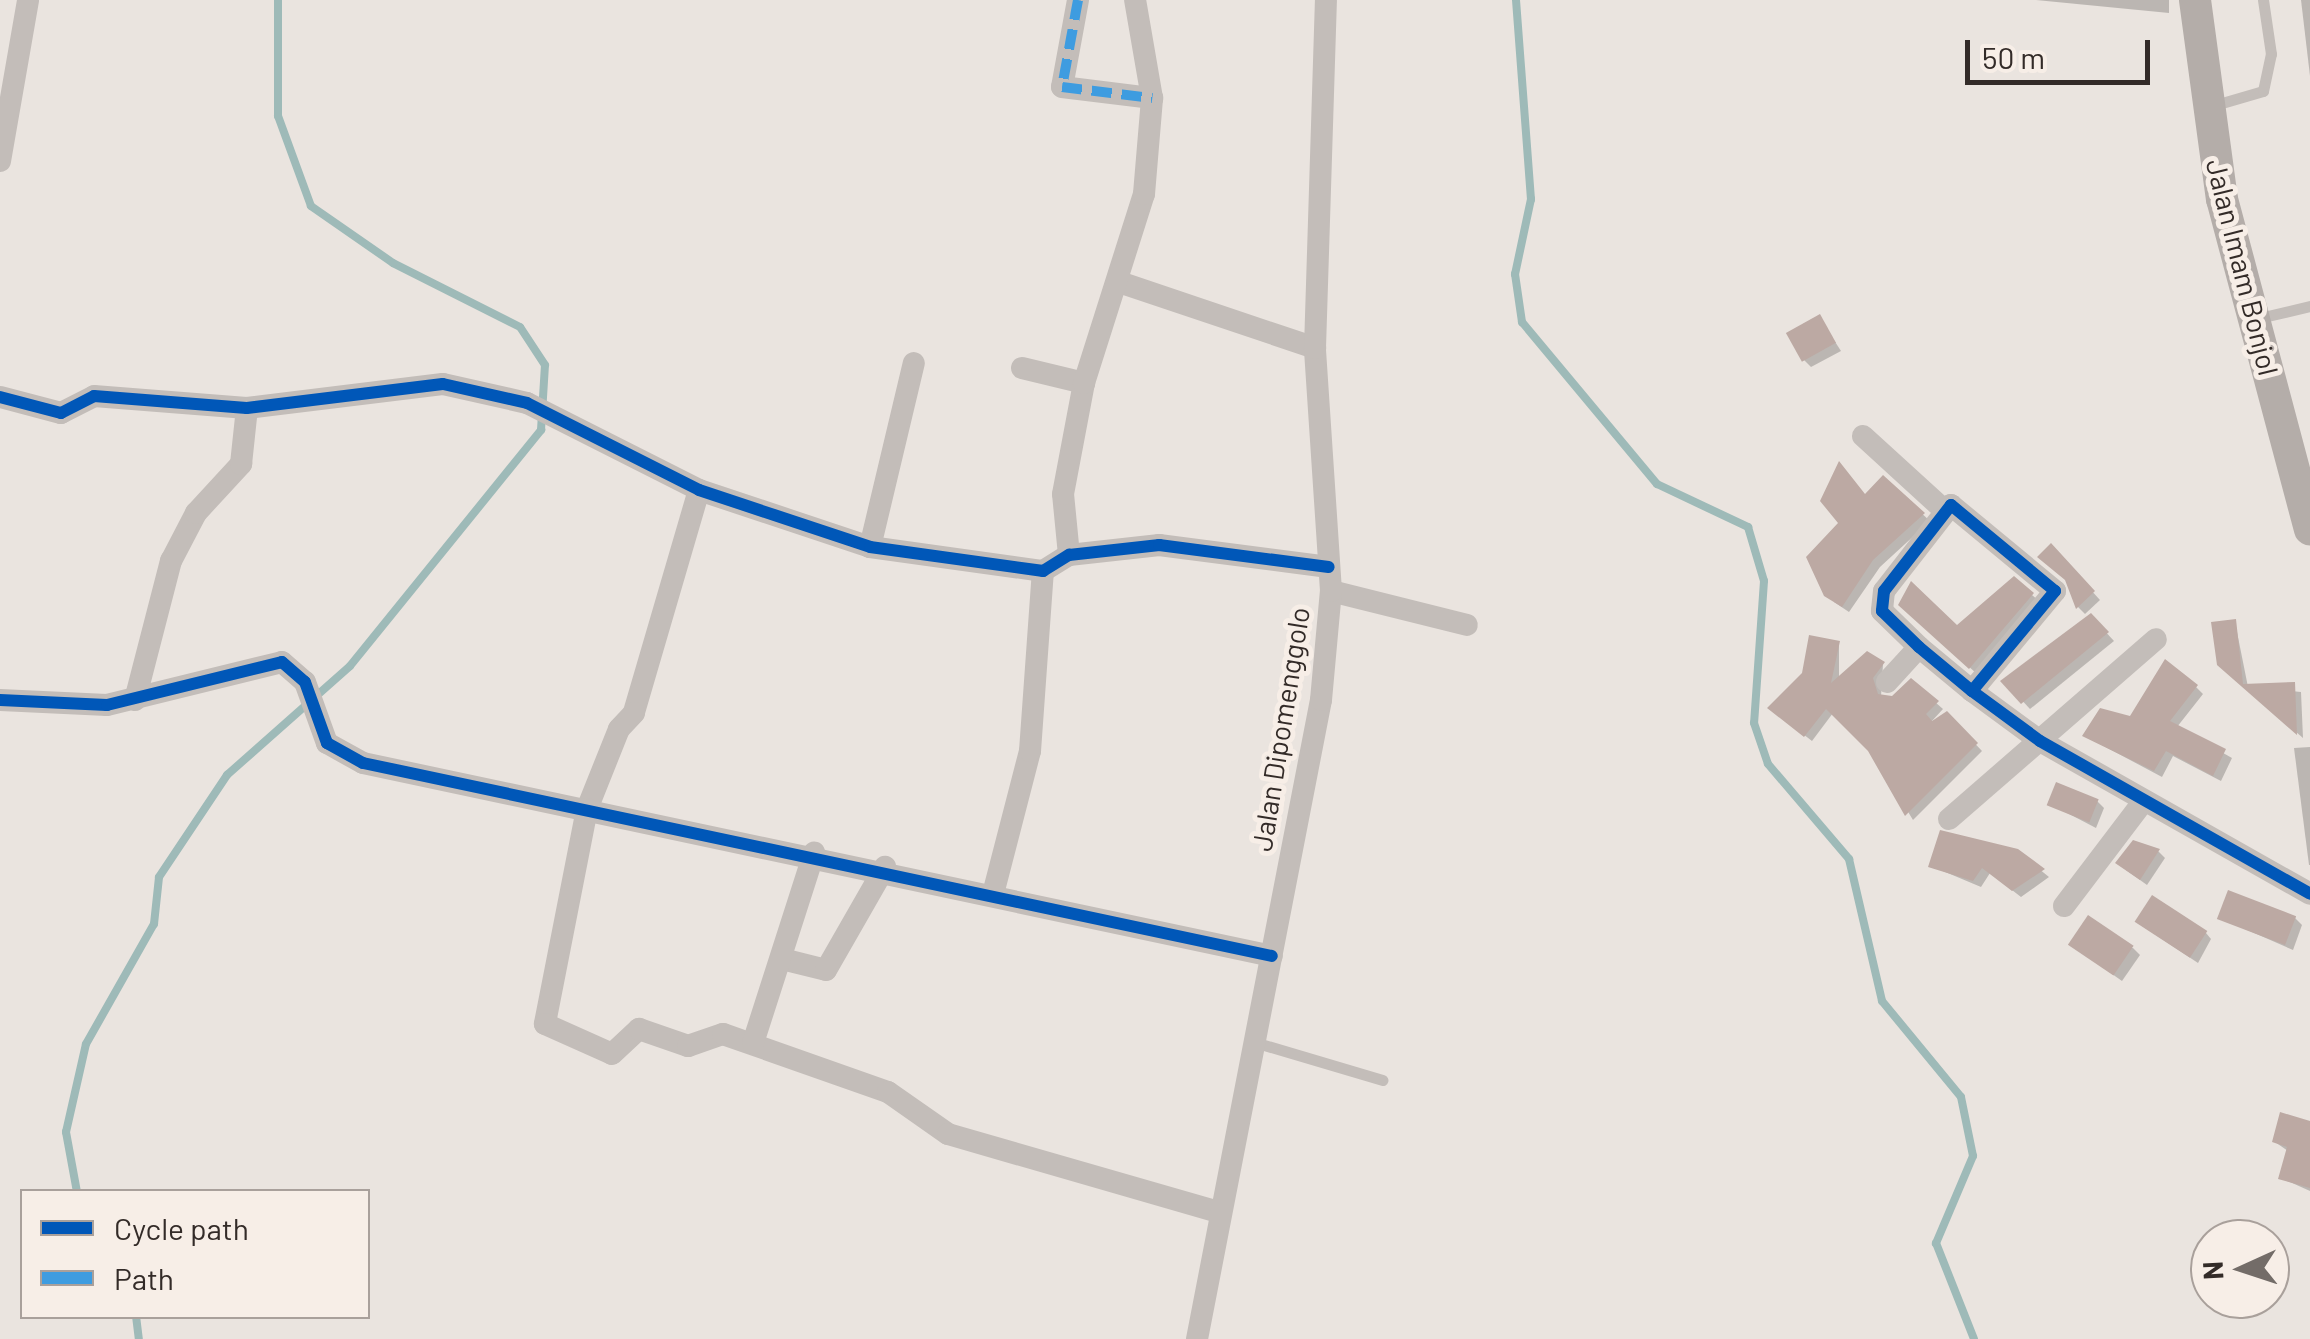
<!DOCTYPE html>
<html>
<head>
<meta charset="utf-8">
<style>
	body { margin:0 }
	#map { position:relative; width:2310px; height:1339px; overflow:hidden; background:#eae4df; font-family:Barlow,sans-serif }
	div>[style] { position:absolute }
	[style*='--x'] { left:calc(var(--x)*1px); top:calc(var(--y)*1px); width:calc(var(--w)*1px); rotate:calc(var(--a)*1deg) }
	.shadow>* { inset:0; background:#0003 }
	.stream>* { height:8px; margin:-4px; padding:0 4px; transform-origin:4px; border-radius:4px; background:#9ebab8 }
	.building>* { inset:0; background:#bca9a3; transform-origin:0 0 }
	.lane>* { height:11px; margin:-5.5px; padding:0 5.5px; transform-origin:5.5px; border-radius:5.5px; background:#c3bdb9 }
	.street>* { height:22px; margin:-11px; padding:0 11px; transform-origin:11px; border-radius:11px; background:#c3bdb9 }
	.secondary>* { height:32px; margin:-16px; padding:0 16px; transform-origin:16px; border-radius:16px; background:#b4ada9 }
	.quiet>* { height:10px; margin-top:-5px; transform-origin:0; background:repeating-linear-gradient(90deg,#3e9ce0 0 20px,transparent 0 30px) }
	.cycleway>* { height:12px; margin:-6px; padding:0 6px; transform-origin:6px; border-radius:6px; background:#0057b8 }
	span { translate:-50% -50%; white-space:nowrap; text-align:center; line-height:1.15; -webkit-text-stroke:10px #f7eee7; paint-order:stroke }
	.street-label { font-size:28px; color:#332b28 }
	.legend { position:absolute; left:20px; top:1189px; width:350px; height:130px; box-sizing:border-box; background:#f7eee7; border:2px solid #a9a09b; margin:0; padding:12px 18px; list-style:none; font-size:30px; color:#332b28 }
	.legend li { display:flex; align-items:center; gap:20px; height:50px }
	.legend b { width:50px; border:2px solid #a9a09b }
	.north { position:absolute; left:2190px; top:1219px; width:100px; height:100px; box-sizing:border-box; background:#f7eee7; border:2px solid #a9a09b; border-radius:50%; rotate:267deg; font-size:28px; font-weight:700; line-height:40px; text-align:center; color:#332b28 }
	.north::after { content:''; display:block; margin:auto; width:35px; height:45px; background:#736c68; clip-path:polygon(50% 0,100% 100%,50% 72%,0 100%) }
	.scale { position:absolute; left:1965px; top:40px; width:185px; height:45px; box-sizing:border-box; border:5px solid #332b28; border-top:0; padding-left:12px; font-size:30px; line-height:35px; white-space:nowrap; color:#332b28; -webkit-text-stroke:8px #f7eee7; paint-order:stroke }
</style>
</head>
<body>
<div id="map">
	<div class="shadow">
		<i style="clip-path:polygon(2036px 0,2169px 0,2169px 13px)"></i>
		<i style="clip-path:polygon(2301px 0,2310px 0,2310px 76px)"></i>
		<i style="clip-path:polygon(1819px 317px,1841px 351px,1811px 367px,1804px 360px)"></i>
		<i style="clip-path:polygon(1883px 478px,1930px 521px,1880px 567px,1849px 612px,1834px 602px,1866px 497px)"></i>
		<i style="clip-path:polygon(2051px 546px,2100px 600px,2085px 614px,2078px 607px)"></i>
		<i style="clip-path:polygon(2032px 595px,2039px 601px,1977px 674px,1901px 605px,1956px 628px)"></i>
		<i style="clip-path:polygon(2091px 616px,2114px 641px,2030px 709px,2004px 681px)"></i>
		<i style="clip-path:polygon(2235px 622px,2248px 687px,2301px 692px,2303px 738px,2227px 672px)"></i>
		<i style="clip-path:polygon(1839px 644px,1839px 680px,1883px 664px,1881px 697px,1893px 699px,1911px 681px,1943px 709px,1931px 722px,1947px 714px,1982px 751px,1913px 820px,1870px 749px,1833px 713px,1812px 741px,1777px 714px)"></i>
		<i style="clip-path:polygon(2196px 687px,2203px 694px,2177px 727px,2232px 758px,2221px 781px,2173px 756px,2162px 777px,2085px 736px)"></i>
		<i style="clip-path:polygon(2310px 747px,2310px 865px,2309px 865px,2294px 748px)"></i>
		<i style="clip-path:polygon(2097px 801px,2104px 808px,2096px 828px,2050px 804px)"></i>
		<i style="clip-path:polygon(2017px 851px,2049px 877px,2021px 897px,1990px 873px,1981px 887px,1931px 866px)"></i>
		<i style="clip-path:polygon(2158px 851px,2165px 858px,2147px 885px,2126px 870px)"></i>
		<i style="clip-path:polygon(2220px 918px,2295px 918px,2302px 925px,2293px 950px)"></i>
		<i style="clip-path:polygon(2144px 927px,2206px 933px,2211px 939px,2198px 963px)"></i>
		<i style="clip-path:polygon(2071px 945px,2133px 948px,2140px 955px,2122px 981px)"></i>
		<i style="clip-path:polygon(2310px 1123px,2310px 1191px,2281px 1178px,2288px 1151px,2275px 1142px)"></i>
	</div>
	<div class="stream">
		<i style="--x:1516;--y:0;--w:200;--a:85.7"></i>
		<i style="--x:1531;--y:199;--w:77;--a:102"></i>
		<i style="--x:1515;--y:274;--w:49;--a:81.7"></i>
		<i style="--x:1522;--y:322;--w:211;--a:50.2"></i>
		<i style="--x:1657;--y:484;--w:101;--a:25.3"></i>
		<i style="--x:1748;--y:527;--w:56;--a:73.5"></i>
		<i style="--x:1764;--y:581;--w:142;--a:94"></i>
		<i style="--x:1754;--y:723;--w:43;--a:71.1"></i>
		<i style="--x:1768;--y:764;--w:125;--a:49.5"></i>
		<i style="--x:1849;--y:859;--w:146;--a:76.9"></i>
		<i style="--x:1882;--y:1001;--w:124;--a:50.5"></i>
		<i style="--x:1961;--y:1097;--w:60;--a:78.5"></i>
		<i style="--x:1973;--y:1156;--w:95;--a:113"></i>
		<i style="--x:1936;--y:1243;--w:103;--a:68.4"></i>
		<i style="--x:77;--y:1192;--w:61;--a:-100.4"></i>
		<i style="--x:66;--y:1132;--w:90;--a:-77.2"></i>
		<i style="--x:86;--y:1044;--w:138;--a:-60.5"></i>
		<i style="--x:154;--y:924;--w:47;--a:-83.9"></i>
		<i style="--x:159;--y:877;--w:123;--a:-56.3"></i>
		<i style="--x:227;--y:775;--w:164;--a:-41.5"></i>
		<i style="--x:350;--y:666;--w:304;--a:-51"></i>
		<i style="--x:541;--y:430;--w:65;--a:-86.5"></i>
		<i style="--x:545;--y:365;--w:45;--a:-123.3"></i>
		<i style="--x:520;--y:327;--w:142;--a:-153.3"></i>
		<i style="--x:393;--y:263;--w:100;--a:-145.2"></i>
		<i style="--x:311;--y:206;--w:96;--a:-110.1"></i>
		<i style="--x:278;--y:116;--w:116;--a:-90"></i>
		<i style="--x:136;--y:1316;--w:23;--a:83"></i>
	</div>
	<div class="building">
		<i style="left:1820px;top:314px;width:33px;height:39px;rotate:61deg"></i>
		<i style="clip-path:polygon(1839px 461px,1865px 494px,1883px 475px,1925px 513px,1873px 560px,1842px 607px,1824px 596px,1806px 557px,1838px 523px,1820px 501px)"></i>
		<i style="clip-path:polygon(2051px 543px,2095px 591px,2076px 609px,2065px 580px,2037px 557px)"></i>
		<i style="clip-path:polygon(2014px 576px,2034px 593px,1969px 669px,1898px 605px,1911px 581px,1957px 625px)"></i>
		<i style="clip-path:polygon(2091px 613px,2109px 632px,2021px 704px,2000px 681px)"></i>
		<i style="clip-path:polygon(2236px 619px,2243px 684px,2295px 682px,2297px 735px,2217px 665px,2211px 622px)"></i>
		<i style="clip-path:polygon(1809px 635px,1840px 641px,1831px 683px,1867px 651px,1885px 662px,1873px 678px,1878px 694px,1892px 696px,1911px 678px,1939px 701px,1926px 714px,1932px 721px,1947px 711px,1978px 743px,1905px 816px,1868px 751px,1826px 709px,1804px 737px,1767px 708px,1802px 673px)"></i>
		<i style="clip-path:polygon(2165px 659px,2198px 685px,2170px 721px,2226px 749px,2213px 776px,2166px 751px,2154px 771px,2082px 736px,2100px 708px,2130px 716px)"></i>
		<i style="left:2056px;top:782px;width:46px;height:25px;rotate:22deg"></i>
		<i style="clip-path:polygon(1940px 830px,2018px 849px,2045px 869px,2012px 891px,1982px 868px,1973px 881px,1928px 867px)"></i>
		<i style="clip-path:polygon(2133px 840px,2160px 849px,2140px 880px,2115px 863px)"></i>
		<i style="left:2228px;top:890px;width:73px;height:31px;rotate:21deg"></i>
		<i style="left:2152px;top:895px;width:66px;height:32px;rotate:33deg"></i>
		<i style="left:2088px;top:915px;width:55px;height:36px;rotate:34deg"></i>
		<i style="clip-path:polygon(2280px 1112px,2310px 1121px,2310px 1188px,2278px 1179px,2287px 1147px,2272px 1142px)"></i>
	</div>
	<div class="lane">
		<i style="--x:2215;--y:105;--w:50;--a:-16.3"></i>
		<i style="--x:2263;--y:91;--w:38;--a:-78"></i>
		<i style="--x:2271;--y:54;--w:55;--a:-98.4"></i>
		<i style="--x:2259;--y:318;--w:52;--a:-13.2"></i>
		<i style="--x:1254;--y:1042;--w:134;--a:16.5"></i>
	</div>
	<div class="street">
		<i style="--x:1078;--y:0;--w:88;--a:100.4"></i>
		<i style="--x:1062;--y:87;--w:91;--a:7"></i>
		<i style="--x:0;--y:161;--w:163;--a:-80.1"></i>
		<i style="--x:1119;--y:282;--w:207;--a:18.6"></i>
		<i style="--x:1022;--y:368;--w:64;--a:13.6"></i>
		<i style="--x:0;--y:397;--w:63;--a:14.7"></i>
		<i style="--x:61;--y:413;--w:37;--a:-27"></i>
		<i style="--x:94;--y:396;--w:153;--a:4.5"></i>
		<i style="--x:247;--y:408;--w:197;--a:-7"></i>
		<i style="--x:443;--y:384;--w:86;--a:12.7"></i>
		<i style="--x:527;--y:403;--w:193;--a:26.8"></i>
		<i style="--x:699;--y:490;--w:180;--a:18.4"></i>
		<i style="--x:870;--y:547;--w:175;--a:7.9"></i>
		<i style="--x:1043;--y:571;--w:31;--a:-32"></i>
		<i style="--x:1069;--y:555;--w:91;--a:-6.3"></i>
		<i style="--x:1159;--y:545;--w:171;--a:7.4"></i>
		<i style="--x:1863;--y:436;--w:110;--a:42.4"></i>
		<i style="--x:699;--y:490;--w:232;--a:106.3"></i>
		<i style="--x:634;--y:713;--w:22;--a:133"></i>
		<i style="--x:619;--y:729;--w:86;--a:111.8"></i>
		<i style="--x:587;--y:809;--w:219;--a:101.1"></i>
		<i style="--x:545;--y:1024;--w:73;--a:24.1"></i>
		<i style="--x:612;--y:1054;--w:37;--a:-43"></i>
		<i style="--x:639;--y:1029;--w:52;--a:19.1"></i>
		<i style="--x:688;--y:1046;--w:37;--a:-19"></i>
		<i style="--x:723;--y:1034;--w:175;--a:19.4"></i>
		<i style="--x:888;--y:1092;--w:73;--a:35"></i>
		<i style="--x:948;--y:1134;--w:281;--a:16.1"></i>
		<i style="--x:870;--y:547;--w:189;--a:-76.6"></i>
		<i style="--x:1069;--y:555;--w:61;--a:-95.6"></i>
		<i style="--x:1063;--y:494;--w:113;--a:-79.3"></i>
		<i style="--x:1084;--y:383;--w:198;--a:-72.4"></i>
		<i style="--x:1144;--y:194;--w:96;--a:-85.2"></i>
		<i style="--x:1152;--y:98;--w:99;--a:-99.8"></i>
		<i style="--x:1331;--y:591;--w:140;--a:14"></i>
		<i style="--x:1887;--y:682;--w:47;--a:-47.6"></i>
		<i style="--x:1972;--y:691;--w:130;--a:-50.3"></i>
		<i style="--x:2055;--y:591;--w:135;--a:-140.4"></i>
		<i style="--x:1951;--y:505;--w:109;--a:127.9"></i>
		<i style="--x:1884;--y:591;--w:20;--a:96"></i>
		<i style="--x:1882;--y:611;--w:52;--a:44.2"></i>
		<i style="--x:1919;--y:647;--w:69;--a:39.7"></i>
		<i style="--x:1972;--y:691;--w:84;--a:36.3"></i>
		<i style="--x:2040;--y:741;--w:310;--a:29.5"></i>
		<i style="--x:0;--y:700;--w:107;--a:2.7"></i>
		<i style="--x:107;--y:705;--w:180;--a:-13.8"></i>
		<i style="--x:282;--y:662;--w:30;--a:41"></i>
		<i style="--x:305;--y:682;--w:65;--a:70.2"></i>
		<i style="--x:327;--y:743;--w:41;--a:29.1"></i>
		<i style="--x:363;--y:763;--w:929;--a:11.99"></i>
		<i style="--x:135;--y:700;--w:144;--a:-75.5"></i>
		<i style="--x:171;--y:561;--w:54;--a:-62.5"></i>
		<i style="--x:196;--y:513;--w:67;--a:-47.4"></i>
		<i style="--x:241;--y:464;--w:56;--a:-83.9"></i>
		<i style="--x:1949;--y:819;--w:274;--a:-41"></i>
		<i style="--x:993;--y:894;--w:148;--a:-75.5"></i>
		<i style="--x:1030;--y:751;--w:180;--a:-85.9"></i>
		<i style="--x:2064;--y:906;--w:131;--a:-52.8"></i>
		<i style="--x:786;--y:960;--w:41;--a:14"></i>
		<i style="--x:826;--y:970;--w:119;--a:-60.2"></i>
		<i style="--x:753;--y:1043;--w:200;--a:-72.2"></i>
		<i style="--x:1197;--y:1339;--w:651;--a:-79.02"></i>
		<i style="--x:1321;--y:700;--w:109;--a:-84.8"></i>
		<i style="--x:1331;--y:591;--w:244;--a:-93.8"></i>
		<i style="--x:1315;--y:348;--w:348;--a:-88.2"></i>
	</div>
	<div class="secondary">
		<i style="--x:2195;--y:0;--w:201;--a:82.3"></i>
		<i style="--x:2222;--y:199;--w:342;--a:75.1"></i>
	</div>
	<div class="quiet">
		<i style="--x:1078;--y:0;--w:88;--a:100.4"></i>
		<i style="--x:1062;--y:87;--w:91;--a:7"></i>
	</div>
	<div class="cycleway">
		<i style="--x:0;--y:397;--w:63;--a:14.7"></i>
		<i style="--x:61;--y:413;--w:37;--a:-27"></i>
		<i style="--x:94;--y:396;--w:153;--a:4.5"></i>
		<i style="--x:247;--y:408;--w:197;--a:-7"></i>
		<i style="--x:443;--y:384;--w:86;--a:12.7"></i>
		<i style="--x:527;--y:403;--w:193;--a:26.8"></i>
		<i style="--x:699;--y:490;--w:180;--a:18.4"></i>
		<i style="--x:870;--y:547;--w:175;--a:7.9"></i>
		<i style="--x:1043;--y:571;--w:31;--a:-32"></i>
		<i style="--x:1069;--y:555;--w:91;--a:-6.3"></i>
		<i style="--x:1159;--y:545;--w:171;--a:7.4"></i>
		<i style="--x:1972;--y:691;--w:130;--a:-50.3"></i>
		<i style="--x:2055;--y:591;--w:135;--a:-140.4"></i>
		<i style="--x:1951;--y:505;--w:109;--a:127.9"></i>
		<i style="--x:1884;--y:591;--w:20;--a:96"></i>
		<i style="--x:1882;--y:611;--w:52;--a:44.2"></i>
		<i style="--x:1919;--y:647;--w:69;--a:39.7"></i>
		<i style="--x:1972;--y:691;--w:84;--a:36.3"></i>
		<i style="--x:2040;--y:741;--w:310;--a:29.5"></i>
		<i style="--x:0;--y:700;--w:107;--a:2.7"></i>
		<i style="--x:107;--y:705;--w:180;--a:-13.8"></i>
		<i style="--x:282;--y:662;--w:30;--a:41"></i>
		<i style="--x:305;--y:682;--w:65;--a:70.2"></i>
		<i style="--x:327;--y:743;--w:41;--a:29.1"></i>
		<i style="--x:363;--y:763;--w:929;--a:11.99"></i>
	</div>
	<div class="street-label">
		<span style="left:2243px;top:267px;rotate:76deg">Jalan Imam Bonjol</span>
		<span style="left:1280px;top:729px;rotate:-81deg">Jalan Dipomenggolo</span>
	</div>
	<ul class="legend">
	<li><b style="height:12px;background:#0057b8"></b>Cycle path</li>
	<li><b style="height:12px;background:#3e9ce0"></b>Path</li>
	</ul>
	<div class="north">N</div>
	<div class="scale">50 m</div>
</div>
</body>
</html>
